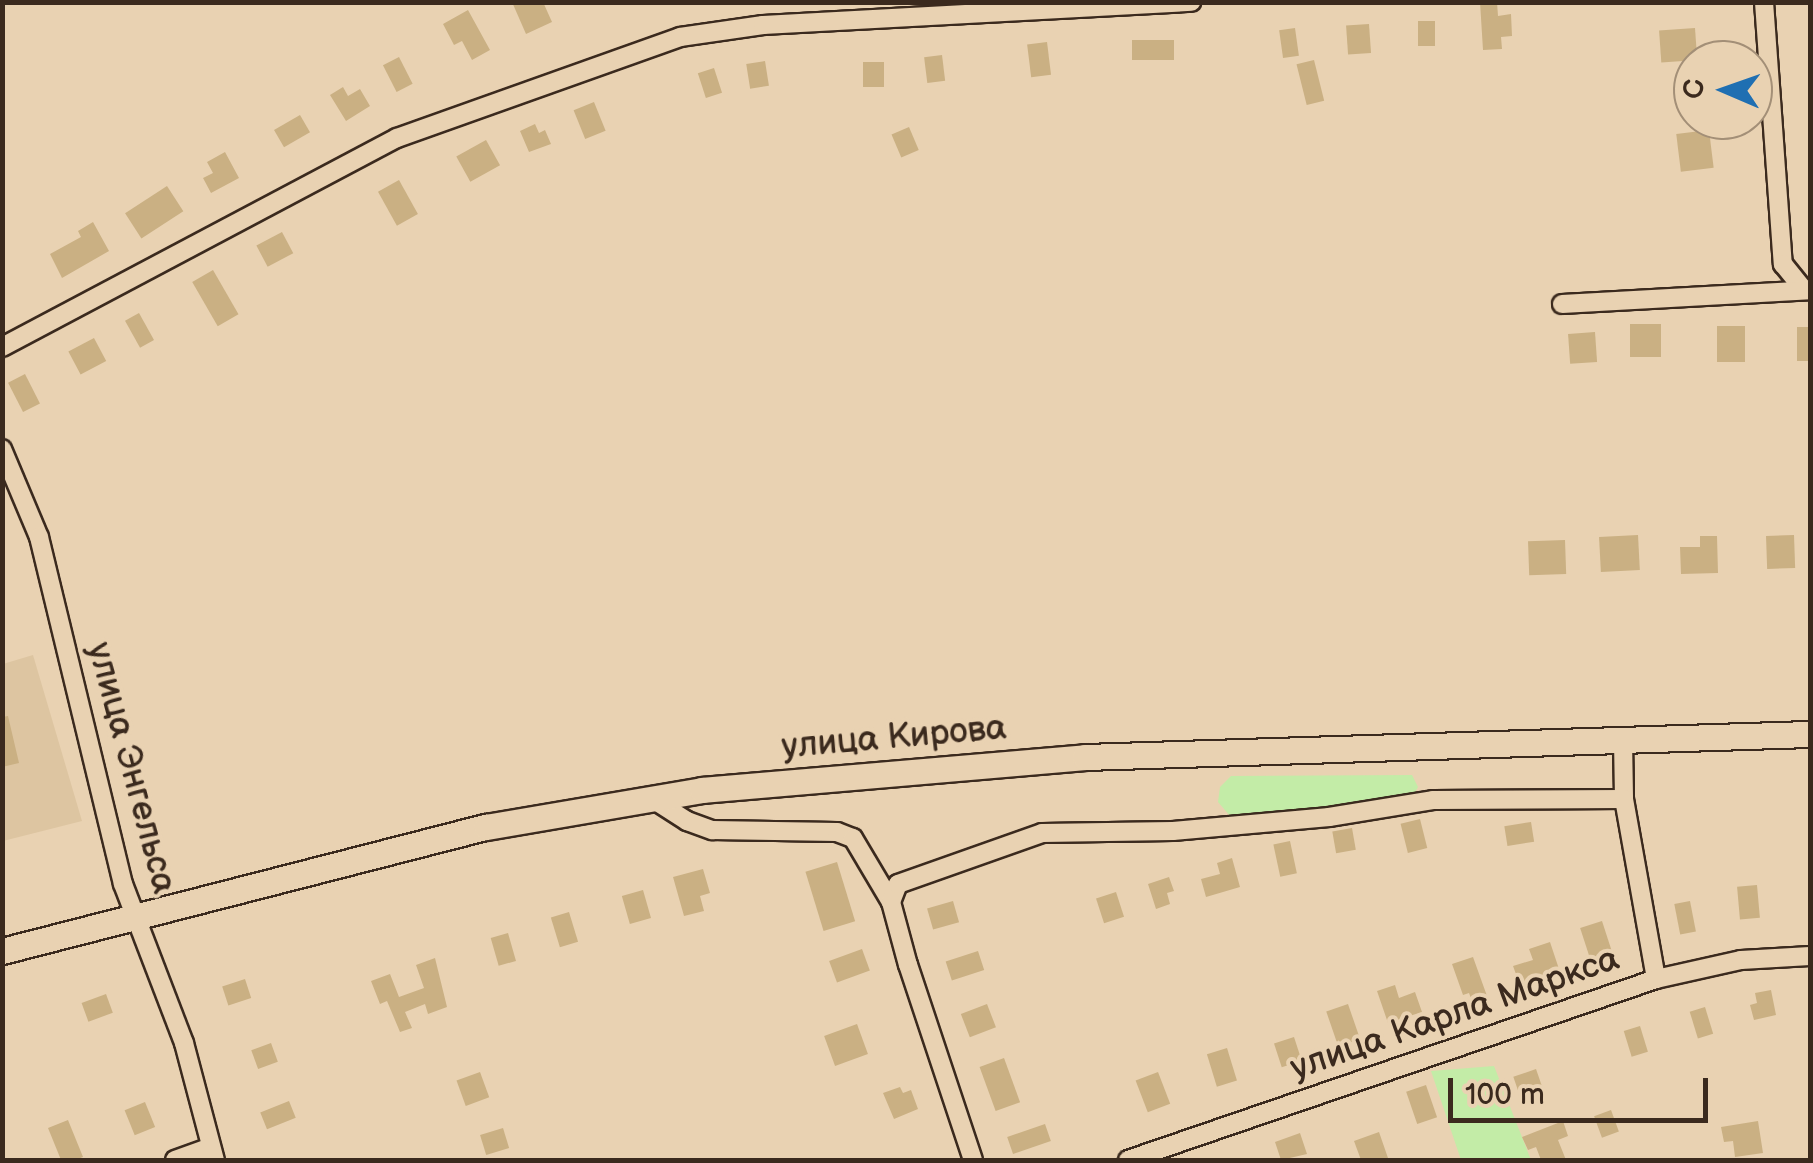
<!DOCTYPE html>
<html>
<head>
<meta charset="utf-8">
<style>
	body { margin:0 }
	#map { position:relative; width:1813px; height:1163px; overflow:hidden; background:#e9d2b2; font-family:"Balsamiq Sans",sans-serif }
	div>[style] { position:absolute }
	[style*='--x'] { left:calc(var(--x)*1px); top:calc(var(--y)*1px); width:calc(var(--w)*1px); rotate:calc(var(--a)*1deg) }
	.built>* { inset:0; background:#ddc5a1 }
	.green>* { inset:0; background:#c3eca7 }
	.building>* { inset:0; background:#cab083; transform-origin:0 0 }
	.roads { filter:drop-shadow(2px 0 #3b2a1e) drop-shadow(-2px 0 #3b2a1e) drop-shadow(0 2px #3b2a1e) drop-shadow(0 -2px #3b2a1e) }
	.street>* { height:18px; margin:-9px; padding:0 9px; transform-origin:9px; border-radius:9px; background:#e9d2b2 }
	.secondary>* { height:25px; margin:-12.5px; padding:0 12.5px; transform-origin:12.5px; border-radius:12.5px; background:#e9d2b2 }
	span { translate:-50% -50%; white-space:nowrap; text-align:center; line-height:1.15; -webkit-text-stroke:8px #e9d2b2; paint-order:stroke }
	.street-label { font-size:35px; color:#3b2a1e }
	.frame { position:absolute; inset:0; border:5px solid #3b2a1e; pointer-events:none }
	.north { position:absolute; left:1673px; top:40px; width:100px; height:100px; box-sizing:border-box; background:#e9d2b2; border:2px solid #a38f77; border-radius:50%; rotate:272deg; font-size:28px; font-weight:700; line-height:40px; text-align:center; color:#3b2a1e }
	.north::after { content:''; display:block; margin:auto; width:35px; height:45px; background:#1f6fb2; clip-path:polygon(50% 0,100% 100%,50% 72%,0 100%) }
	.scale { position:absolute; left:1448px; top:1078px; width:260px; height:45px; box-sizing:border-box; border:5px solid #3b2a1e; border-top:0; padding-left:12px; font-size:30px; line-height:35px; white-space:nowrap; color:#3b2a1e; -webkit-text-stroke:8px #e9d2b2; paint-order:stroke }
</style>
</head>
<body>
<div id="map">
	<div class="built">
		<i style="clip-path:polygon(33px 655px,82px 821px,3px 841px,3px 664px)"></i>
	</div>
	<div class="green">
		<i style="clip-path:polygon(1412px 775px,1418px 787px,1413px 796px,1330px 809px,1230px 816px,1218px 802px,1220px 787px,1231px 776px)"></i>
		<i style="clip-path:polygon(1494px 1066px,1531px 1160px,1461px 1160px,1431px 1071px)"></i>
	</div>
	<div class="building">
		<i style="clip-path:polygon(512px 2px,543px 2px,552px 22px,526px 34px)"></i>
		<i style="clip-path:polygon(1480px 2px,1497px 2px,1498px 16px,1511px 14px,1512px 36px,1501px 37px,1502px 49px,1483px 50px)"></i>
		<i style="clip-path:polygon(468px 10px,490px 50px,472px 60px,462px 41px,454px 45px,443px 24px)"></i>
		<i style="left:1418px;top:21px;width:17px;height:25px"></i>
		<i style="left:1369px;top:24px;width:29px;height:23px;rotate:86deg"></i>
		<i style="left:1295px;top:28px;width:28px;height:16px;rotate:82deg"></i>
		<i style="left:1695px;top:28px;width:32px;height:36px;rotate:86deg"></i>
		<i style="left:1174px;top:40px;width:20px;height:42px;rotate:90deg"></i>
		<i style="left:1047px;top:42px;width:33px;height:20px;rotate:83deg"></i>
		<i style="left:942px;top:55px;width:26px;height:18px;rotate:83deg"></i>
		<i style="left:399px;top:57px;width:30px;height:18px;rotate:63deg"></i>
		<i style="left:1314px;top:60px;width:42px;height:18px;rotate:76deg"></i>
		<i style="left:765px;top:61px;width:25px;height:19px;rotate:81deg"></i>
		<i style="left:863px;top:62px;width:21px;height:25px"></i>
		<i style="left:714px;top:68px;width:26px;height:17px;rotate:72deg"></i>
		<i style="clip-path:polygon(343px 87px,348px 96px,360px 89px,370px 106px,346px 121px,330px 95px)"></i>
		<i style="left:594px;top:102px;width:31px;height:22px;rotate:68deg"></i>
		<i style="left:300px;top:115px;width:20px;height:30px;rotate:60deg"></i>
		<i style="clip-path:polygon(535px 124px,539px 133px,545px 130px,551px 144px,529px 152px,520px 131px)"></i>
		<i style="left:909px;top:127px;width:25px;height:19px;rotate:67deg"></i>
		<i style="left:1709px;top:130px;width:38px;height:33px;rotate:83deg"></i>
		<i style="left:486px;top:140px;width:29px;height:34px;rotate:61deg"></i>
		<i style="clip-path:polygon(225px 152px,239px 178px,211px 193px,203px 178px,213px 173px,207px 162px)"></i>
		<i style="left:399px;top:180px;width:39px;height:24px;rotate:61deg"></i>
		<i style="left:167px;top:186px;width:30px;height:50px;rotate:57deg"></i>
		<i style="clip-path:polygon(93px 222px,109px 251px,62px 278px,50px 254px,81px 237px,78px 231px)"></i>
		<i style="left:282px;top:232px;width:24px;height:29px;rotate:62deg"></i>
		<i style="left:213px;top:270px;width:51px;height:24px;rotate:60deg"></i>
		<i style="left:139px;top:313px;width:31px;height:16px;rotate:61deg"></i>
		<i style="left:1630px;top:324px;width:31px;height:33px"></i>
		<i style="left:1717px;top:326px;width:28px;height:36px"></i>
		<i style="left:1797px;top:327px;width:13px;height:34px"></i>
		<i style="left:1595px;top:332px;width:30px;height:27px;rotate:86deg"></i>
		<i style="left:94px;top:338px;width:26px;height:29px;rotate:62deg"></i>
		<i style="left:25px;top:374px;width:33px;height:19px;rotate:63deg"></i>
		<i style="left:1638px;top:535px;width:35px;height:39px;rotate:87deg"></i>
		<i style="left:1794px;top:535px;width:33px;height:28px;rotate:88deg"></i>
		<i style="clip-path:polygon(1700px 536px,1717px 536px,1718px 573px,1681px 574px,1680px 547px,1700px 547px)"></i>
		<i style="left:1565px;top:540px;width:34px;height:37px;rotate:88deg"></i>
		<i style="clip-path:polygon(8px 716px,19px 763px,2px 767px,2px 717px)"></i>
		<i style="left:1420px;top:819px;width:30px;height:20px;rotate:76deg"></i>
		<i style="left:1531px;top:822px;width:20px;height:27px;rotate:81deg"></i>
		<i style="left:1352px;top:828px;width:22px;height:20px;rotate:80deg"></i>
		<i style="left:1290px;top:841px;width:33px;height:17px;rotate:78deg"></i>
		<i style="clip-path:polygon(1232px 858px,1240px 887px,1206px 897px,1201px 879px,1220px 874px,1217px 863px)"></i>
		<i style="left:837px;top:862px;width:62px;height:33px;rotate:73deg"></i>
		<i style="clip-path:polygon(703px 869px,710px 893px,700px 896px,704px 911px,684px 916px,673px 877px)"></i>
		<i style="clip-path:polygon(1169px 877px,1174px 891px,1167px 893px,1170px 904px,1156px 909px,1148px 884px)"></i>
		<i style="left:1757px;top:885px;width:33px;height:20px;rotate:85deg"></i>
		<i style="left:643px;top:890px;width:29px;height:22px;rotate:74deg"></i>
		<i style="left:1116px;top:892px;width:26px;height:21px;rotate:72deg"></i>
		<i style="left:953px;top:901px;width:22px;height:27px;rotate:74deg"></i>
		<i style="left:1690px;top:901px;width:31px;height:16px;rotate:79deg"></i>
		<i style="left:569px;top:912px;width:31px;height:19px;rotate:73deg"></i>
		<i style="left:1602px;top:921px;width:36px;height:23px;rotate:72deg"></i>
		<i style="left:508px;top:933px;width:29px;height:18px;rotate:74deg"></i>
		<i style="clip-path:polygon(1550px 942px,1560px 972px,1520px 985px,1513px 966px,1533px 960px,1529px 949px)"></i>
		<i style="left:862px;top:949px;width:23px;height:35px;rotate:70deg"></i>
		<i style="left:978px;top:951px;width:20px;height:34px;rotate:72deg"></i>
		<i style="clip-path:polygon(1473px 957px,1487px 996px,1472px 1001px,1469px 993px,1463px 995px,1452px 964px)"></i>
		<i style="clip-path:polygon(435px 958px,447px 1007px,428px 1014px,425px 1004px,405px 1012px,412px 1028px,400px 1032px,387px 1001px,380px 1004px,371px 981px,390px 974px,399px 997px,424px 988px,416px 965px)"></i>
		<i style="left:245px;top:979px;width:20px;height:24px;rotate:72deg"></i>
		<i style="clip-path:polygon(1395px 985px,1399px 998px,1415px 992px,1422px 1012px,1388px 1023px,1377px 991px)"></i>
		<i style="clip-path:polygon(1771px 990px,1776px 1015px,1754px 1020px,1750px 1005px,1757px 1003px,1755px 993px)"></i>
		<i style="left:106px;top:994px;width:20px;height:26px;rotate:70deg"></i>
		<i style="left:987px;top:1004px;width:25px;height:28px;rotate:69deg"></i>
		<i style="left:1348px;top:1004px;width:37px;height:23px;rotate:71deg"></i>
		<i style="left:1705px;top:1007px;width:28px;height:16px;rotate:73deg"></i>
		<i style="left:857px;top:1024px;width:32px;height:35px;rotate:70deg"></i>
		<i style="left:1640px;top:1026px;width:27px;height:17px;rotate:73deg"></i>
		<i style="left:1294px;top:1037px;width:25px;height:21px;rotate:72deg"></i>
		<i style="left:271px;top:1043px;width:20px;height:21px;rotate:70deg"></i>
		<i style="left:1227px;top:1048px;width:34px;height:21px;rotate:73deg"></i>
		<i style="left:1004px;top:1058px;width:47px;height:26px;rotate:70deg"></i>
		<i style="left:1536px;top:1069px;width:28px;height:24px;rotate:71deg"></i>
		<i style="left:480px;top:1072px;width:27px;height:25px;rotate:70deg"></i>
		<i style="left:1158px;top:1072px;width:34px;height:24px;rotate:69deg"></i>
		<i style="left:1426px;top:1085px;width:34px;height:21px;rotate:71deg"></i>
		<i style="clip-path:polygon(900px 1087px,903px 1093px,911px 1090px,918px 1109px,894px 1119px,883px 1093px)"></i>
		<i style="left:289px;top:1101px;width:18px;height:31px;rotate:68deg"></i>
		<i style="left:145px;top:1102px;width:27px;height:22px;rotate:68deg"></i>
		<i style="left:1611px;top:1110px;width:23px;height:18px;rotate:70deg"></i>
		<i style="clip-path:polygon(68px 1120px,83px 1157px,75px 1160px,61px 1160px,48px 1128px)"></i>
		<i style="clip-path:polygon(1563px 1121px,1568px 1136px,1558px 1140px,1566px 1160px,1541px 1160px,1536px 1147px,1528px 1150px,1522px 1137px)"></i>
		<i style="clip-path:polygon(1758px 1121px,1763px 1153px,1735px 1157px,1733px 1141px,1724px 1142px,1721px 1127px)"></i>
		<i style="left:1045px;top:1124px;width:18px;height:40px;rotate:71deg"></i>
		<i style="left:503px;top:1128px;width:21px;height:24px;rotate:73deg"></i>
		<i style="clip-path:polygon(1379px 1132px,1388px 1158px,1361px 1160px,1354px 1141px)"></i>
		<i style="clip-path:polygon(1300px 1133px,1307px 1154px,1281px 1160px,1275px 1142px)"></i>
	</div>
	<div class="roads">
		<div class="street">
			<i style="--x:1764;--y:2;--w:263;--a:85.9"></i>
			<i style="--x:1783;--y:264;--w:32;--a:51"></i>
			<i style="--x:1562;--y:304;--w:248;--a:-3.2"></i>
			<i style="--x:2;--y:347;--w:447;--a:-27.9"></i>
			<i style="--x:397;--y:138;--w:300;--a:-19.6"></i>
			<i style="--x:680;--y:37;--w:84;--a:-8.2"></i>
			<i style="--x:763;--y:25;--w:429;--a:-3.1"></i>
			<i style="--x:2;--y:449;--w:95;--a:67.2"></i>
			<i style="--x:39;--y:537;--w:357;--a:76.4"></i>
			<i style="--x:123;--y:884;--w:170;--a:69"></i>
			<i style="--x:184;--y:1043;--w:121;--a:75.2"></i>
			<i style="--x:1623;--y:740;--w:59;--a:89"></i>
			<i style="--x:1624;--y:799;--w:183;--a:79.9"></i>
			<i style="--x:651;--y:798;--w:43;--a:32.6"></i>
			<i style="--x:687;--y:821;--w:27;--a:20"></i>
			<i style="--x:712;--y:830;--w:125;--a:0.9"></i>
			<i style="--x:837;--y:832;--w:17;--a:21"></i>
			<i style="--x:853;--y:838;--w:74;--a:59.3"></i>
			<i style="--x:175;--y:1160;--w:37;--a:-20"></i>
			<i style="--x:973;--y:1160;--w:206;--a:-108.4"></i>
			<i style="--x:908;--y:965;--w:65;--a:-105.1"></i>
			<i style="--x:891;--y:902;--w:19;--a:-69"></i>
			<i style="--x:898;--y:884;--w:153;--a:-19.5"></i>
			<i style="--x:1042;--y:833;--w:131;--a:-0.9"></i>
			<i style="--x:1173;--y:831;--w:157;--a:-5.1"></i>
			<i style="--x:1329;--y:817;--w:105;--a:-9.3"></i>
			<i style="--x:1433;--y:800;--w:191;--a:-0.3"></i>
			<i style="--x:1128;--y:1160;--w:558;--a:-18.92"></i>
			<i style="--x:1656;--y:979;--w:87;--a:-12.6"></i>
			<i style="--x:1741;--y:960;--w:69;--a:-3.3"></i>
		</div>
		<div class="secondary">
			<i style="--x:2;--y:951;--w:500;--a:-14.4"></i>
			<i style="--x:486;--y:827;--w:219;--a:-9.7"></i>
			<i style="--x:702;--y:790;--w:384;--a:-4.9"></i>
			<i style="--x:1085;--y:757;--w:725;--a:-1.82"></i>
		</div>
	</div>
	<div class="street-label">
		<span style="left:894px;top:738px;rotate:-5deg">улица Кирова</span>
		<span style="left:131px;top:768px;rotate:75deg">улица Энгельса</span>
		<span style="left:1455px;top:1014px;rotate:-19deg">улица Карла Маркса</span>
	</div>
	<div class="frame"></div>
	<div class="north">С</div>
	<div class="scale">100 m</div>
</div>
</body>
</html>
